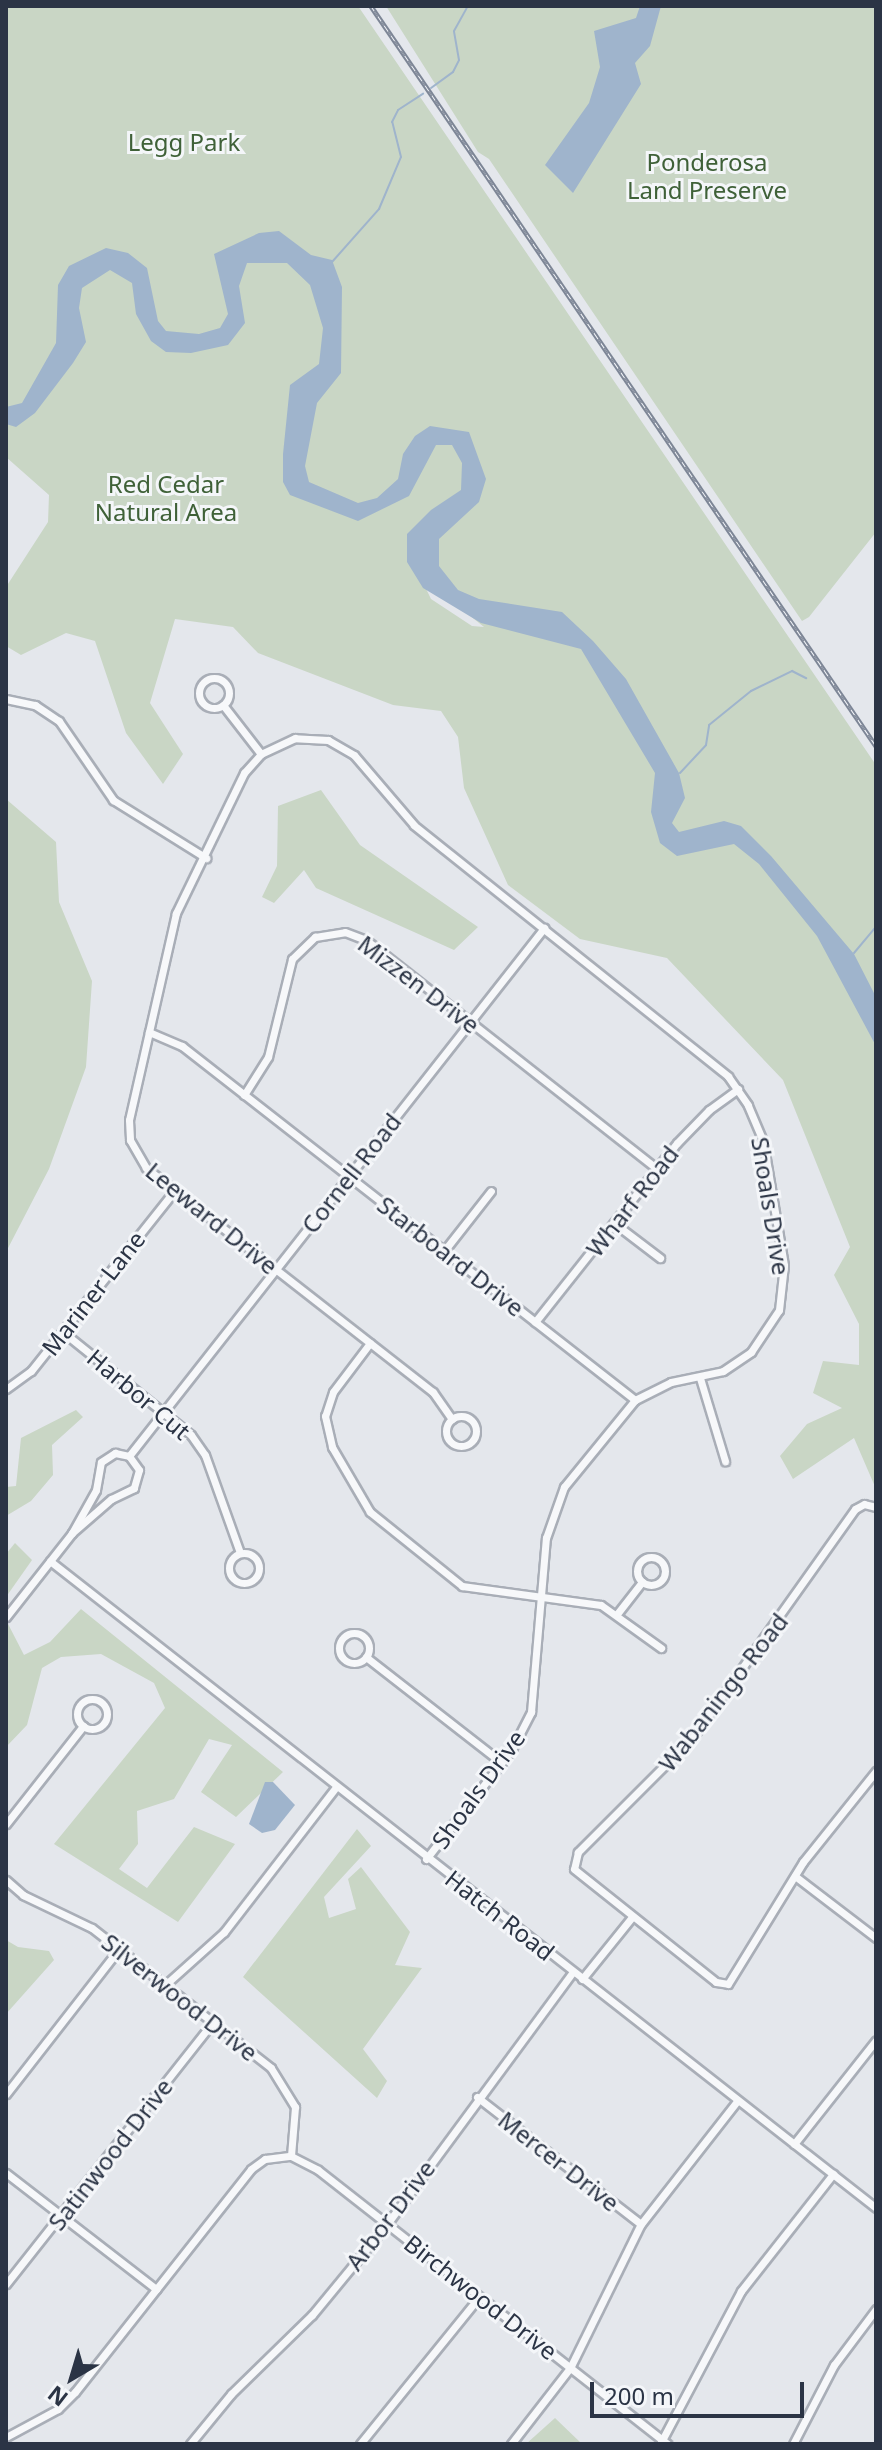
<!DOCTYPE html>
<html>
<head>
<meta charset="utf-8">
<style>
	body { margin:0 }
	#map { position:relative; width:882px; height:2450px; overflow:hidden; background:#e4e7ec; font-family:"Noto Sans",sans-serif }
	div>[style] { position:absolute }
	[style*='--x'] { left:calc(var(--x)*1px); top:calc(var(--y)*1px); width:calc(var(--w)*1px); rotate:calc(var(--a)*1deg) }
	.green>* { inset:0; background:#c9d6c5 }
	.water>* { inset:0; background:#9fb4cc }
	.stream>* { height:2px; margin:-1px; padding:0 1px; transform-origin:1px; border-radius:1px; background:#9fb4cc }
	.roads { filter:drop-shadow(2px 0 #a9aeb7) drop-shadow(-2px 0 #a9aeb7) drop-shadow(0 2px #a9aeb7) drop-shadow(0 -2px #a9aeb7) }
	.minor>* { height:7px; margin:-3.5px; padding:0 3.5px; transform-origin:3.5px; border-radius:3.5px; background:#f7f8fa }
	.minor>.ring { margin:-3.5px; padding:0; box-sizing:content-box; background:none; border:7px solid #f7f8fa; border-radius:50% }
	.rail>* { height:5px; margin-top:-2.5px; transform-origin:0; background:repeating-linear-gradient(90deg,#f4f6f9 0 6px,#7d8696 0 12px); box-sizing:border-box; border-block:2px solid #7d8696 }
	span { translate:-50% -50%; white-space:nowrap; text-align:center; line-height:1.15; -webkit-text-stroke:6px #f4f6f9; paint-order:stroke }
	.park-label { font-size:24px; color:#3f6138 }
	.street-label { font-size:24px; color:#2b3445 }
	.frame { position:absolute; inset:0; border:8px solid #2b3445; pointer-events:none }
	.north { position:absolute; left:32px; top:2338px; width:80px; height:80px; -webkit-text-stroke:6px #f4f6f9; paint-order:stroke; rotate:218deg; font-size:22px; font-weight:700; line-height:32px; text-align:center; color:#2b3445 }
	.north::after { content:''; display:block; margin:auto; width:28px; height:36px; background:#2b3445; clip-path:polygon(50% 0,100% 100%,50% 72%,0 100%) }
	.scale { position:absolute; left:590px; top:2382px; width:214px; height:36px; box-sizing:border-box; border:4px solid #2b3445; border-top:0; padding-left:10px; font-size:24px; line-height:28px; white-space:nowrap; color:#2b3445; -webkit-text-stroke:6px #f4f6f9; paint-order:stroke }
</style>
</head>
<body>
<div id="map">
	<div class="green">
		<i style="clip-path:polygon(evenodd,6px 6px,358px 6px,876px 765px,876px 1489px,854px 1438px,793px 1479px,780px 1456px,807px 1424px,842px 1408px,813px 1393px,823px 1361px,859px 1365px,859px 1324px,834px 1275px,850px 1247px,783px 1080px,667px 958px,580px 939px,508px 885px,464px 788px,458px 737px,441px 711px,393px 705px,258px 653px,233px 627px,175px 619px,150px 703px,183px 754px,163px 784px,126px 733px,95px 641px,66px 633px,21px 655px,6px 646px,6px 587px,48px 522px,49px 495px,6px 457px,6px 6px,414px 564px,437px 589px,484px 627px,472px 626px,431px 599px,414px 564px)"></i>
		<i style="clip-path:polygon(386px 6px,876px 6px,876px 532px,809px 617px,802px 621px,489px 159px,478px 152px)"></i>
		<i style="clip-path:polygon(321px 790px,360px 845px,478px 927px,454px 950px,316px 888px,304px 870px,274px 903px,262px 897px,277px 866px,278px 806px)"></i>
		<i style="clip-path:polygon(6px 799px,56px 842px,59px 902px,92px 981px,86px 1067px,49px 1169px,6px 1252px)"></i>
		<i style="clip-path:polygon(76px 1410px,83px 1417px,52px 1445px,53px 1475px,31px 1501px,6px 1516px,6px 1487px,16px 1486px,21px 1438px)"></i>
		<i style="clip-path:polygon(15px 1543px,32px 1560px,6px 1597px,6px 1554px)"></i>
		<i style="clip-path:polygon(81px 1609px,283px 1772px,236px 1817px,201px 1792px,232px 1745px,209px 1739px,174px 1799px,137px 1811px,138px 1844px,119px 1869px,147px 1888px,194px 1827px,235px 1844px,178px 1922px,54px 1844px,165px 1708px,154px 1683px,101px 1654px,61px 1657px,42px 1668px,27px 1725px,6px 1747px,6px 1620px,24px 1655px,50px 1642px)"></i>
		<i style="clip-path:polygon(357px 1829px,371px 1846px,324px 1897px,329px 1918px,356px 1909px,348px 1879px,361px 1867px,410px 1932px,395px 1965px,422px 1968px,363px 2049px,387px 2081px,377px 2098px,243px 1977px)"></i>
		<i style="clip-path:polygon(6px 1940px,18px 1947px,49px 1951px,54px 1960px,6px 2014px)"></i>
		<i style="clip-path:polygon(555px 2418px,582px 2444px,526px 2444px)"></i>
	</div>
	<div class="water">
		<i style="clip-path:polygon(640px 6px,661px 6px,650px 46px,635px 63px,641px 84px,573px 193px,545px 165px,589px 103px,600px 67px,594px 31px,636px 18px)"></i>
		<i style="clip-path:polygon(279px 231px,311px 255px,332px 260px,342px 287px,341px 373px,317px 403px,305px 466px,309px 482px,358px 503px,377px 498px,398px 479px,403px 454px,415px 436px,430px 426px,469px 432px,486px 479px,479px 502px,439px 539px,439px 566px,458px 590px,479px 599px,562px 612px,593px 641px,626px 679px,679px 773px,685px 798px,672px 823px,679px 832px,724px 821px,741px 826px,771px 856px,854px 954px,876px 997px,876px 1046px,817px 936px,759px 864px,734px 844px,677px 856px,660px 843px,651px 812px,655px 773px,581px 649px,481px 623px,423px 588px,407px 562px,407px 534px,431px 510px,461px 490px,462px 463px,452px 445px,436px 445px,409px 496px,358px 521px,290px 495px,283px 482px,283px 454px,290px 385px,319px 364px,323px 328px,310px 285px,287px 263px,247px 263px,239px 286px,245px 323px,228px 345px,191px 353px,166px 352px,151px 341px,136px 314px,132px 283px,110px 270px,82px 288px,79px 308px,86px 342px,73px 363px,35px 413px,16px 427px,6px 424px,6px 407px,22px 403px,56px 343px,58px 285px,69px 266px,106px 248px,128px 253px,147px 268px,158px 321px,166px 331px,199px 334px,220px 328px,228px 314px,214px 254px,259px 233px)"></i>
		<i style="clip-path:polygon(265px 1782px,273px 1782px,295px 1805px,275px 1830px,262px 1833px,249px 1824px)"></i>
	</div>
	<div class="stream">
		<i style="--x:431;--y:88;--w:27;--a:-36"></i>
		<i style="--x:453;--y:72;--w:13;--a:-63"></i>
		<i style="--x:459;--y:60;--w:29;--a:-100"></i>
		<i style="--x:454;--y:31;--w:29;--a:-61"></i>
		<i style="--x:332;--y:262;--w:71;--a:-48.4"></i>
		<i style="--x:379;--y:209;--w:56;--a:-67.1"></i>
		<i style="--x:401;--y:157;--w:36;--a:-104"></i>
		<i style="--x:392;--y:122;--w:13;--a:-63"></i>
		<i style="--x:398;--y:110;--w:30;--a:-33"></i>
		<i style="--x:680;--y:773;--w:38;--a:-47"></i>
		<i style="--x:706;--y:745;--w:20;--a:-81"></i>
		<i style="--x:709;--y:725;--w:54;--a:-39"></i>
		<i style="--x:751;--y:691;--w:46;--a:-26"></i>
		<i style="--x:792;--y:671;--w:16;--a:27"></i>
		<i style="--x:854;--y:953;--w:34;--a:-50"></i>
	</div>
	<div class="roads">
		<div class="minor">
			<i class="ring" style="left:199px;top:678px;width:23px;height:23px"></i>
			<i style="--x:6;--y:699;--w:30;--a:12"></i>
			<i style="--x:35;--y:705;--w:29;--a:34"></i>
			<i style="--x:59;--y:721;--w:96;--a:55.6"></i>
			<i style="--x:113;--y:800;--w:110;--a:31.9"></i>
			<i style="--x:223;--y:705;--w:62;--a:52.2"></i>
			<i style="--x:149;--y:1032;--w:36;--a:23"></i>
			<i style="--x:182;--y:1046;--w:575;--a:38.01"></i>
			<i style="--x:244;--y:1095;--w:45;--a:-57.7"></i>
			<i style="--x:268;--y:1057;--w:101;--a:-76.2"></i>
			<i style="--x:292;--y:959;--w:32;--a:-44"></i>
			<i style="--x:315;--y:937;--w:30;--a:-9"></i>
			<i style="--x:345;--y:932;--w:22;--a:21"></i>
			<i style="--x:366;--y:940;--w:369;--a:38.2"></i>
			<i style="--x:614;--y:1223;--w:58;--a:37.3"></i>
			<i style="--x:444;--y:1251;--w:76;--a:-51.9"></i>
			<i style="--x:535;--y:1322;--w:228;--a:-51.6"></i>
			<i style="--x:677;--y:1143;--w:46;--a:-45.9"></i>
			<i style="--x:709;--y:1110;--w:36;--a:-36"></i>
			<i style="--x:63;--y:1332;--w:164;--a:38.8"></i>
			<i style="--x:191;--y:1435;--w:24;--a:55"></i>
			<i style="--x:205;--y:1455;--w:104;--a:70.3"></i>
			<i style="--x:370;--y:1343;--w:61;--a:127.1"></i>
			<i style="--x:333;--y:1392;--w:25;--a:108"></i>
			<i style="--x:325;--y:1416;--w:32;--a:77"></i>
			<i style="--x:332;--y:1447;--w:75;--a:59.7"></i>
			<i style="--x:370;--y:1512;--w:118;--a:38.8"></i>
			<i style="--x:462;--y:1586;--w:140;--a:7.8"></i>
			<i style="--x:601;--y:1605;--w:74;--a:35.6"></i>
			<i style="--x:700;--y:1378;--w:87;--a:73.2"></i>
			<i style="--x:6;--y:1389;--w:31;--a:-36"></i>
			<i style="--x:31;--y:1371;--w:230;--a:-51.5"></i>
			<i class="ring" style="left:446px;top:1416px;width:23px;height:23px"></i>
			<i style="--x:129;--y:1456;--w:672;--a:-51.83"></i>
			<i style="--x:876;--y:1507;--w:12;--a:-166"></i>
			<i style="--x:864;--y:1504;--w:10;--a:151"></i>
			<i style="--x:855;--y:1509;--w:280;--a:125.4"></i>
			<i style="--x:693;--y:1737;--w:163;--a:135"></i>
			<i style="--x:578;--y:1852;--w:17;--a:103"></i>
			<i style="--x:574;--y:1869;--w:181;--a:38.5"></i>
			<i style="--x:716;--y:1982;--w:12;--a:9"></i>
			<i style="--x:728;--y:1984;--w:143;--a:-58.4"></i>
			<i style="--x:803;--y:1862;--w:117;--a:-51.3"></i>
			<i class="ring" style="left:229px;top:1553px;width:23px;height:23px"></i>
			<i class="ring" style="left:637px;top:1557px;width:21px;height:21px"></i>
			<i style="--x:50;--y:1561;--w:1049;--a:38.07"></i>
			<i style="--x:617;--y:1614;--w:41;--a:-52"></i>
			<i style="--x:6;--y:1617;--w:107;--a:-51.8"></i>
			<i style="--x:72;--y:1533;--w:49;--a:-60.8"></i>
			<i style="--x:96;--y:1490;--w:28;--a:-80"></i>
			<i style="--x:101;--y:1462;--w:17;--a:-33"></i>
			<i style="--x:115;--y:1453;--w:14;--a:12"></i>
			<i style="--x:129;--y:1456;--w:17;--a:54"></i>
			<i style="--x:139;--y:1470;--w:19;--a:106"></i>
			<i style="--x:134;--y:1488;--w:25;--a:154"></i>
			<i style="--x:111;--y:1499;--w:52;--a:138.9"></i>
			<i class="ring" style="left:339px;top:1633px;width:23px;height:23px"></i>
			<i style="--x:366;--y:1657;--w:172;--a:37.9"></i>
			<i class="ring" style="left:77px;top:1699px;width:23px;height:23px"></i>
			<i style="--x:6;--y:1824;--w:125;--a:-51.8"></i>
			<i style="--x:426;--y:1859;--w:140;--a:-52"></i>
			<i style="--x:512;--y:1749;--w:42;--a:-62.8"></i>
			<i style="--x:531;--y:1712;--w:175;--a:-85.1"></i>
			<i style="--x:546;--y:1538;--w:54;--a:-70.6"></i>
			<i style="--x:564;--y:1487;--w:112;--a:-50.8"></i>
			<i style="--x:635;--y:1400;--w:40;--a:-26.6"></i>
			<i style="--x:671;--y:1382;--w:53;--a:-11.9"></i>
			<i style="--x:723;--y:1371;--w:34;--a:-34"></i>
			<i style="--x:751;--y:1352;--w:50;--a:-56.3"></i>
			<i style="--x:779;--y:1310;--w:45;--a:-83.7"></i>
			<i style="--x:784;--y:1265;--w:126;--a:-99.6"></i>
			<i style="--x:763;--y:1141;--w:39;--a:-113"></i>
			<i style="--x:748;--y:1105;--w:35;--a:-125"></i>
			<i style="--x:728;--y:1076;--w:402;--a:-141.4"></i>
			<i style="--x:414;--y:825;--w:92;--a:-130.6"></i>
			<i style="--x:354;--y:755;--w:30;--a:-150"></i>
			<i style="--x:328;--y:740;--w:33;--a:-177"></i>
			<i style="--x:295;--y:738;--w:38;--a:155"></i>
			<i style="--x:261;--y:754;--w:25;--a:132"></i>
			<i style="--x:244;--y:773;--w:156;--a:115.9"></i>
			<i style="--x:176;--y:913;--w:212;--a:102.8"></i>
			<i style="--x:129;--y:1120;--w:20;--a:87"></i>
			<i style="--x:130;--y:1140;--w:32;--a:60"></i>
			<i style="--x:146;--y:1168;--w:364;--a:38"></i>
			<i style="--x:433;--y:1392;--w:33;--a:55"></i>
			<i style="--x:795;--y:1876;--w:102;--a:37.4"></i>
			<i style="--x:6;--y:1880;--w:23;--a:41"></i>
			<i style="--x:23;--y:1895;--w:76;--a:25.6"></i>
			<i style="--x:92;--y:1928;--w:227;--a:38"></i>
			<i style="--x:271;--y:2068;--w:46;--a:58.4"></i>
			<i style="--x:295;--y:2107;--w:49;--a:94.7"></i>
			<i style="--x:582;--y:1979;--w:80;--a:-51.1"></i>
			<i style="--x:165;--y:1985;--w:79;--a:-41.9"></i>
			<i style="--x:224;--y:1932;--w:183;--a:-52.3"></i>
			<i style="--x:6;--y:2094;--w:184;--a:-52.1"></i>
			<i style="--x:477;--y:2097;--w:207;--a:37.8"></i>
			<i style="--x:794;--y:2144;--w:132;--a:-51.7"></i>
			<i style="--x:6;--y:2173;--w:190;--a:37.7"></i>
			<i style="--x:6;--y:2284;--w:334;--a:-51.7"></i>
			<i style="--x:6;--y:2437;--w:59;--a:-28.3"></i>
			<i style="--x:58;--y:2409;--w:24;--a:-45"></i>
			<i style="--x:75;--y:2392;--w:284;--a:-51.7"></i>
			<i style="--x:251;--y:2169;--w:17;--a:-36"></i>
			<i style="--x:265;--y:2159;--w:26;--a:-7"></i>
			<i style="--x:291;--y:2156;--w:30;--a:27"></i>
			<i style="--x:318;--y:2170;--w:444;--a:38.1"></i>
			<i style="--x:190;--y:2444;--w:65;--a:-50.6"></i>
			<i style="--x:231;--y:2394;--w:113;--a:-44.3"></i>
			<i style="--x:312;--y:2315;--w:118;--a:-50.5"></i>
			<i style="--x:387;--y:2224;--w:313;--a:-53.6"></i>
			<i style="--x:360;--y:2444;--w:189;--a:-51"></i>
			<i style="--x:511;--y:2444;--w:96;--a:-52.2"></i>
			<i style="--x:570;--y:2368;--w:161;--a:-63.8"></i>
			<i style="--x:641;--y:2224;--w:157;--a:-52"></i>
			<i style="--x:660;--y:2444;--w:173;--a:-62.1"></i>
			<i style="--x:741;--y:2291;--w:149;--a:-51.8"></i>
			<i style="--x:793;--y:2444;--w:89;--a:-62.6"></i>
			<i style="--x:834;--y:2365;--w:70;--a:-53.1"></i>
		</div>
	</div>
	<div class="rail">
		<i style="--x:371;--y:6;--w:896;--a:55.69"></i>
	</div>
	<div class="park-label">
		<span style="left:184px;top:142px">Legg Park</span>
		<span style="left:707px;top:176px">Ponderosa<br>Land Preserve</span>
		<span style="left:166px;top:498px">Red Cedar<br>Natural Area</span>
	</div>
	<div class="street-label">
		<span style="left:419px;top:984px;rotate:37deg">Mizzen Drive</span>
		<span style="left:351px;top:1173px;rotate:-52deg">Cornell Road</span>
		<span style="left:632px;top:1201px;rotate:-52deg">Wharf Road</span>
		<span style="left:771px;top:1206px;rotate:81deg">Shoals Drive</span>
		<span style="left:212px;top:1218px;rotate:39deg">Leeward Drive</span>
		<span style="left:451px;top:1256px;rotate:38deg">Starboard Drive</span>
		<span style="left:93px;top:1293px;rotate:-52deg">Mariner Lane</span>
		<span style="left:139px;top:1394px;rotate:40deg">Harbor Cut</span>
		<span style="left:723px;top:1692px;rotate:-52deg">Wabaningo Road</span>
		<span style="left:478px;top:1789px;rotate:-54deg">Shoals Drive</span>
		<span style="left:500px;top:1915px;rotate:38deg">Hatch Road</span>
		<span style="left:180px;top:1997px;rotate:38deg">Silverwood Drive</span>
		<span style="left:110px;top:2154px;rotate:-52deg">Satinwood Drive</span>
		<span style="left:559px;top:2161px;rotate:38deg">Mercer Drive</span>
		<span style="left:390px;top:2215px;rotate:-53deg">Arbor Drive</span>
		<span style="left:481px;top:2297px;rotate:38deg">Birchwood Drive</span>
	</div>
	<div class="frame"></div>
	<div class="north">N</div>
	<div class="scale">200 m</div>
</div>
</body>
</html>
